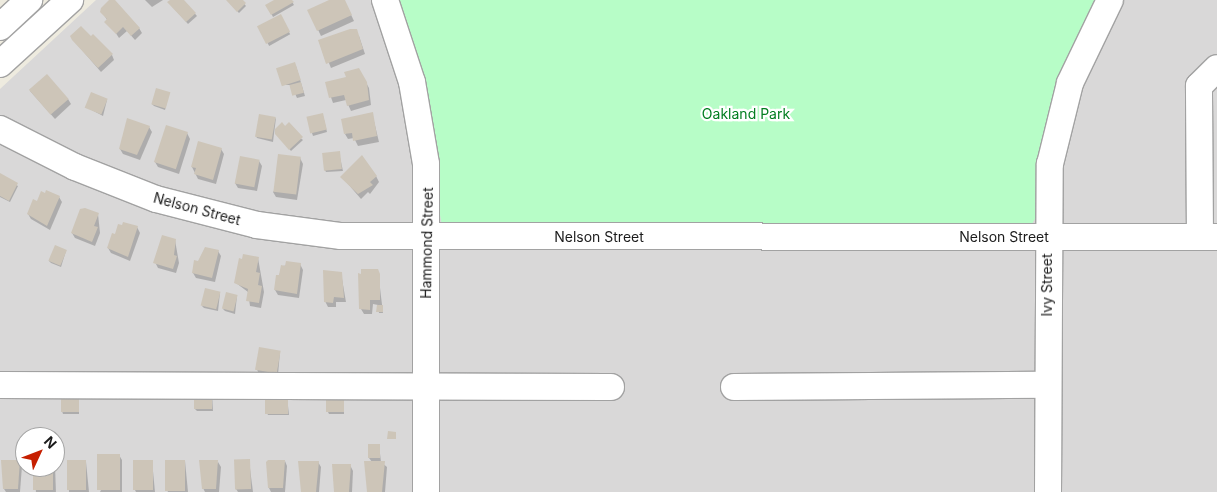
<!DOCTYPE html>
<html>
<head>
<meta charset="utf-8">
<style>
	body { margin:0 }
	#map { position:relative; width:1217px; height:492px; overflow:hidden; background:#eeebdf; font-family:Inter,sans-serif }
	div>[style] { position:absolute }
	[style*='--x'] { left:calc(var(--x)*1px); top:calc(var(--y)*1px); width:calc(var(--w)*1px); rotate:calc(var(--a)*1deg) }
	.residential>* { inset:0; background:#d9d8d8 }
	.park>* { inset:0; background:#b7fdc7 }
	.shadow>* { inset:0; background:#0003; transform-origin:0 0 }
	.building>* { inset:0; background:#cdc5b8; transform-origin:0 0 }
	.roads { filter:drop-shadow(1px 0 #a2a2a2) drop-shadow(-1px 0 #a2a2a2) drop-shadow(0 1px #a2a2a2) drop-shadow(0 -1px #a2a2a2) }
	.minor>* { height:26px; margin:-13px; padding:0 13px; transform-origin:13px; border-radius:13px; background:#fff }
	span { translate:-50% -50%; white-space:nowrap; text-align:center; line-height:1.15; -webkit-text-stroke:4.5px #fff; paint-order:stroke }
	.park-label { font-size:14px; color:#037e21 }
	.street-label { font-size:14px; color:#1b1b1b }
	.north { position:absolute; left:15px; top:427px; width:50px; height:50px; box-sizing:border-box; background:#fff; border:1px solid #a4a4a4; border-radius:50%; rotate:47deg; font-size:14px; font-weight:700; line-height:20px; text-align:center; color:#1b1b1b }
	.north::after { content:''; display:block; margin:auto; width:18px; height:22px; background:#c61f00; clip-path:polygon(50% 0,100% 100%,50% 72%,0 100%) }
</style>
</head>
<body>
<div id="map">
	<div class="residential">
		<i style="clip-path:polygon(evenodd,96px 0,1217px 0,1217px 492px,0 492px,0 89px,96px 0,25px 437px,55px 437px,55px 467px,25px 467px,25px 437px)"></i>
	</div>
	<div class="park">
		<i style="clip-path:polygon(396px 0,1095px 0,1060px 77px,1036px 217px,1032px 224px,442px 225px)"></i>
	</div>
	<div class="shadow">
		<i style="clip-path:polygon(145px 0,163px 0,152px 7px)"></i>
		<i style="clip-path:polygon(171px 0,183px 0,197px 16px,188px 24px,170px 4px)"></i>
		<i style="clip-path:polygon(227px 0,241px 0,246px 6px,239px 13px)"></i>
		<i style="clip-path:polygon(276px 0,291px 0,294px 5px,273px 17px,267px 5px)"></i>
		<i style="clip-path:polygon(332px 0,344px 0,354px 21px,321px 36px,309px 11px)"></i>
		<i style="clip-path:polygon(102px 12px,139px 28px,142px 33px,135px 40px,127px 31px,119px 38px)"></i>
		<i style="left:280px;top:16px;width:21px;height:24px;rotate:61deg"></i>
		<i style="clip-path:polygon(359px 36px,365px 54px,331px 68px,320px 41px)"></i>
		<i style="clip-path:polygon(75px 42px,112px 55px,114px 60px,101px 72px)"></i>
		<i style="clip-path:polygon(296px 66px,305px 96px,297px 98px,291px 85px,283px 85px)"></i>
		<i style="clip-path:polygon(359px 70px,369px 88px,371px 105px,351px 111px,346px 100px,333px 103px,326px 83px,347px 78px)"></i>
		<i style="clip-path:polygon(30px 91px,68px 99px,71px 104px,55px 119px)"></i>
		<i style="clip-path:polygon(169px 93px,165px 110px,154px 106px,152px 104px)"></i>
		<i style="clip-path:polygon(107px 100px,103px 116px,86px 107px)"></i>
		<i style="clip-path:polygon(372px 113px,379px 142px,358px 146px,354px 138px,348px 139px,345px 134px)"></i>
		<i style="clip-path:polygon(323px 116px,327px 132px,313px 136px,312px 133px)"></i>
		<i style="clip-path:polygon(276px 118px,273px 142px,257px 138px,256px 136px)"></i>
		<i style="clip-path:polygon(282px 124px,303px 140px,291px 151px,275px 131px)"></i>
		<i style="clip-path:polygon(149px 127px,152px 132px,140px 160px,123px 154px,120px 149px)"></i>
		<i style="clip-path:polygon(187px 133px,190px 139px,179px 174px,158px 167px,155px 162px)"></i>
		<i style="clip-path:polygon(221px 149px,224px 154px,216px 184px,198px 179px,192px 167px)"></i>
		<i style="clip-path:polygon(339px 153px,343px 171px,326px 172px,325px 170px)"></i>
		<i style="clip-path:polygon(300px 158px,303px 164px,297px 200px,276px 197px,273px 192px)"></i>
		<i style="clip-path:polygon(259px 161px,262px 166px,257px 191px,238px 188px,235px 183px)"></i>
		<i style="clip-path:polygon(376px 176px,379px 182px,370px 194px,368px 192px,361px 199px,342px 177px)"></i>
		<i style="clip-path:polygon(0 177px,18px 186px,10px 202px,0 197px)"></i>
		<i style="clip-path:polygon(59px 197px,62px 202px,50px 230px,31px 219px,28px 214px,38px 203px)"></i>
		<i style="clip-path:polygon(98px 214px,100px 233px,95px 246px,75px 238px,72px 233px)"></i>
		<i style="clip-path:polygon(137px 227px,140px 233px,130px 261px,111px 253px,108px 248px,116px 236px)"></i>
		<i style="clip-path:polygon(175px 240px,179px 263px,176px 273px,158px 268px,155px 262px)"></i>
		<i style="clip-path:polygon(66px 251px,61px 267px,51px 263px,49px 261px)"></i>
		<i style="clip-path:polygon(218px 251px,221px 256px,215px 282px,196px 278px,193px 273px,199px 263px)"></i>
		<i style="clip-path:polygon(258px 258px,264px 292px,261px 308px,250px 306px,248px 292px,236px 283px)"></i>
		<i style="clip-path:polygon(300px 264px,303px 270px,299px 298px,278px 295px,275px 290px,282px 266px)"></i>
		<i style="clip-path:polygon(378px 271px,383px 313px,379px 313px,378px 305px,373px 304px,372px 314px,364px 314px,361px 309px)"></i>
		<i style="clip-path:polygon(341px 273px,346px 302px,336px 302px,336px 307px,328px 307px,325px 301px)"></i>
		<i style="clip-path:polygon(220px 293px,218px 311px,204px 308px,202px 306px)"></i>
		<i style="clip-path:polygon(237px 296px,235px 314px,225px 311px,223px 309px)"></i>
		<i style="clip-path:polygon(280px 352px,278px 375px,258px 372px,257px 369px)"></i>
		<i style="clip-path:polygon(79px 393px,79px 414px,63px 414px,62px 411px)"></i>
		<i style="clip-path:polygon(212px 394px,213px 411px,197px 411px,195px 409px)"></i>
		<i style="clip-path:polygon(287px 397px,289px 415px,268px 415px,267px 413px)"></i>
		<i style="clip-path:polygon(344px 398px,344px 414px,329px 414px,328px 412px)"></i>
		<i style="clip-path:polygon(379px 445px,381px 462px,387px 467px,385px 492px,368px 492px,372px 462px,369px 458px)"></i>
		<i style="clip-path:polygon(119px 455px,122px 460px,122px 492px,100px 492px)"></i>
		<i style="clip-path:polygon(19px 461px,22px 466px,20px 492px,6px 492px,4px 489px)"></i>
		<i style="clip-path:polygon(152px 461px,155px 492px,136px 492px,135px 490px)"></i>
		<i style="clip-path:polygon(185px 461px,188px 492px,168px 492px,167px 490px)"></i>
		<i style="clip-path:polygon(249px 461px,253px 492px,238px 492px,236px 489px)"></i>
		<i style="clip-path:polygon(285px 461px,287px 466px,285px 492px,271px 492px,269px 488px)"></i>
		<i style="clip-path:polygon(68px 462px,86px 462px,89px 492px,69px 492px)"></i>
		<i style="clip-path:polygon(218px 462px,221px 467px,219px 492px,205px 492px,203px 488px)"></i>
		<i style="clip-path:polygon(318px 462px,321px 467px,319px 492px,302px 492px)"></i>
		<i style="left:55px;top:465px;width:27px;height:20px;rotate:88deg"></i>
		<i style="clip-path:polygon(350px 465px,353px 471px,352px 492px,335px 492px)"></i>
	</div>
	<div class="building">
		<i style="clip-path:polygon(109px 0,115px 0,140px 28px,131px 36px,123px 27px,116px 34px,104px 22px,107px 19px,100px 12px,101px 8px)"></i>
		<i style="clip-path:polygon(170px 0,184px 0,196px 13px,186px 22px,167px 2px)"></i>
		<i style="clip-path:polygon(226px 0,243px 0,246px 3px,237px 12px)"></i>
		<i style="clip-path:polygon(274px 0,292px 0,294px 2px,271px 15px,265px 5px)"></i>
		<i style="clip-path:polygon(329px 0,345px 0,352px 15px,317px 31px,307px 10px)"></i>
		<i style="left:281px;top:14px;width:20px;height:27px;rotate:63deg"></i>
		<i style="clip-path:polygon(81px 26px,91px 36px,93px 34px,113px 54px,98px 68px,72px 40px,70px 36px)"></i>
		<i style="clip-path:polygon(350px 29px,357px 29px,363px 49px,326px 64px,318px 40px)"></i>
		<i style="left:295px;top:62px;width:19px;height:20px;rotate:72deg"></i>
		<i style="clip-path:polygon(359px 68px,367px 82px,369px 100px,347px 106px,344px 95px,329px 98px,325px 82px,346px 77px,344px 72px)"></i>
		<i style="left:47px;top:74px;width:33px;height:24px;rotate:49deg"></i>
		<i style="left:301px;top:82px;width:11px;height:12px;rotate:75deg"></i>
		<i style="left:156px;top:88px;width:15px;height:17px;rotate:16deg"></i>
		<i style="left:91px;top:92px;width:18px;height:17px;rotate:22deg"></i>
		<i style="clip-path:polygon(373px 112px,377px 136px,353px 141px,352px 133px,344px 134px,341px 119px)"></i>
		<i style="left:323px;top:113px;width:17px;height:17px;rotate:77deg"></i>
		<i style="left:259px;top:114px;width:17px;height:23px;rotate:10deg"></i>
		<i style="clip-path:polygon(127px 118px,150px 126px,137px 155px,119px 149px)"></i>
		<i style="clip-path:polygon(282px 122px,285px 126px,289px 122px,303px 137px,289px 150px,275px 134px,275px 129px)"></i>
		<i style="left:166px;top:125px;width:23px;height:39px;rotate:18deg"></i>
		<i style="clip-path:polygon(198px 141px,222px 148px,213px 180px,194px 174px,196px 168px,191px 167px)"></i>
		<i style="left:340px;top:151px;width:18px;height:18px;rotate:84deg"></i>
		<i style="left:278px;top:154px;width:23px;height:38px;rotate:7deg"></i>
		<i style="clip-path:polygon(362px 155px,377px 176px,370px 182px,373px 185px,358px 194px,340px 177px)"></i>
		<i style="left:240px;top:156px;width:20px;height:28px;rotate:11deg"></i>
		<i style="clip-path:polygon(0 173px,18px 183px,9px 201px,0 196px)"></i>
		<i style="clip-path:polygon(46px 190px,60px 196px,47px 226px,27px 214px,33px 199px,37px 201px,41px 191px,45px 193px)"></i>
		<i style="clip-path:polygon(85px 208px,99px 213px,94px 226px,98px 227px,92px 242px,71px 233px,80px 209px)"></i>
		<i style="clip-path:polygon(123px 222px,138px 226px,128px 257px,107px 248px,112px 233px,115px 234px,118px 224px,122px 225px)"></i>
		<i style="clip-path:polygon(162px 235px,176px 239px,174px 255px,177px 256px,173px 269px,153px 263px)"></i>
		<i style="left:55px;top:245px;width:13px;height:17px;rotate:23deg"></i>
		<i style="clip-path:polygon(205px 247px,219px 250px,212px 278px,192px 273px,194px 260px,198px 261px)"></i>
		<i style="clip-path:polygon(243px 254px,259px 257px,256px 272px,260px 273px,258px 285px,262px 286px,259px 303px,246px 301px,248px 289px,234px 283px,239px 258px,242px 259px)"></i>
		<i style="clip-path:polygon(286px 261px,301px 263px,297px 294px,274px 290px,276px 275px,279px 275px,281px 265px,285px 266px)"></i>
		<i style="clip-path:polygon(361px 269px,378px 269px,380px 274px,380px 300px,370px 300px,370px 310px,359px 309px,358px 273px,361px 274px)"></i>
		<i style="clip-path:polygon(323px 270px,342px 272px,344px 298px,334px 297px,333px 303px,324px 302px)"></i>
		<i style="left:205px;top:288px;width:16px;height:18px;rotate:14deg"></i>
		<i style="left:226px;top:292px;width:12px;height:17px;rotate:14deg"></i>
		<i style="clip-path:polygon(377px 305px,383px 305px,383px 312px,376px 312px)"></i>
		<i style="left:259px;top:347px;width:22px;height:23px;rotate:10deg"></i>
		<i style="left:61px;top:390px;width:18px;height:22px"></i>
		<i style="left:194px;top:391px;width:18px;height:18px"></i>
		<i style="left:326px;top:395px;width:18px;height:17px"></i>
		<i style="left:265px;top:396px;width:23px;height:18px"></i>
		<i style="clip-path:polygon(388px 431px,396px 432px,396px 439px,387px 439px)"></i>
		<i style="left:368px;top:444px;width:12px;height:14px"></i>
		<i style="left:97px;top:454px;width:23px;height:36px"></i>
		<i style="left:250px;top:459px;width:30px;height:16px;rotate:88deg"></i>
		<i style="clip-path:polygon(1px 460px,20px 460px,18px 489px,3px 489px)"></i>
		<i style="left:67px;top:460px;width:19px;height:30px"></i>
		<i style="left:133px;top:460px;width:20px;height:30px"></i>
		<i style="left:165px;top:460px;width:20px;height:31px"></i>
		<i style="clip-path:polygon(199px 460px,218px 460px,216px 489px,202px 489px)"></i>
		<i style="clip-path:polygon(268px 460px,285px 460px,283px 488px,268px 488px,266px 462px)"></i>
		<i style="clip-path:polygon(298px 461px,319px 461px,316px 492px,301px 492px)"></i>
		<i style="clip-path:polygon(364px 461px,385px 461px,382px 492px,367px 492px)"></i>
		<i style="clip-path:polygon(332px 464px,351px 464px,349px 492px,334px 492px)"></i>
		<i style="left:33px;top:467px;width:20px;height:23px"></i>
	</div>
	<div class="roads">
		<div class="minor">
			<i style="--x:385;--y:0;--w:86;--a:71.8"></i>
			<i style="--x:412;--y:82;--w:83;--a:80.3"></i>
			<i style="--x:426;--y:164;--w:328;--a:90"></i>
			<i style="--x:0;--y:27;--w:40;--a:-43"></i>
			<i style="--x:0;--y:64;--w:95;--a:-42.4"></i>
			<i style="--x:0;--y:129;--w:84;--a:26.9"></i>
			<i style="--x:75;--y:167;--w:87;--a:21.6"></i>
			<i style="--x:156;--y:199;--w:104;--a:14.4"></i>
			<i style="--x:257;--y:225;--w:85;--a:7.5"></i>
			<i style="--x:341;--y:236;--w:876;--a:0.07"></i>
			<i style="--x:1200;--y:237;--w:151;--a:-90.4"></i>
			<i style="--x:1199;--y:86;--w:25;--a:-45"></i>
			<i style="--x:0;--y:385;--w:611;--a:0.19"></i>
			<i style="--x:734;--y:387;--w:313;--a:-0.4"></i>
			<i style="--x:1048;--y:492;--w:328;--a:-89.7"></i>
			<i style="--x:1050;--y:164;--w:83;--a:-76.1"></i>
			<i style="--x:1070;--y:83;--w:92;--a:-64.3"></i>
		</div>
	</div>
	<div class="park-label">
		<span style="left:746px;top:114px">Oakland Park</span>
	</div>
	<div class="street-label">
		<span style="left:197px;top:209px;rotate:15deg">Nelson Street</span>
		<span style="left:599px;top:237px">Nelson Street</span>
		<span style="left:1004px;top:237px">Nelson Street</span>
		<span style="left:427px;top:243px;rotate:-89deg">Hammond Street</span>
		<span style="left:1047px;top:285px;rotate:-90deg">Ivy Street</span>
	</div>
	<div class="north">N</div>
</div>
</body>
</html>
